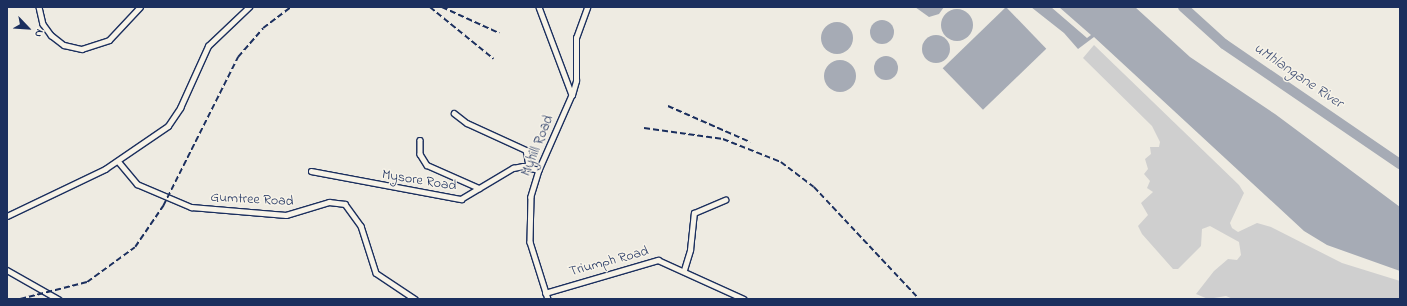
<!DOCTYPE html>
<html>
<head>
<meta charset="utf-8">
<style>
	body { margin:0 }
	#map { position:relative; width:1407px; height:306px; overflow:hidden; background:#eeebe2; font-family:"Indie Flower",sans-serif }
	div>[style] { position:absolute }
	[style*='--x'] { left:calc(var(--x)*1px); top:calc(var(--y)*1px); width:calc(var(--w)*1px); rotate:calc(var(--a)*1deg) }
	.green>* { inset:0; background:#cfcfcf }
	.water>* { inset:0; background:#a6abb5; transform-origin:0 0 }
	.round { border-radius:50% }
	.river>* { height:10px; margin:-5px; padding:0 5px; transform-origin:5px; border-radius:5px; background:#a6abb5 }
	.roads { filter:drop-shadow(1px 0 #1b2f5e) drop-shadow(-1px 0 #1b2f5e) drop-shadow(0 1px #1b2f5e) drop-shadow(0 -1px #1b2f5e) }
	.street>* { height:4.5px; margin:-2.25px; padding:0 2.25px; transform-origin:2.25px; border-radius:2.25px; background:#f7f3e8 }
	.rail>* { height:1.5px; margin-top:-0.75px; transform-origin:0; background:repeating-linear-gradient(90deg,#1b2f5e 0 6px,transparent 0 9px) }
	span { translate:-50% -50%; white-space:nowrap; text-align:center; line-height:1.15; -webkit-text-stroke:3px #f7f3e8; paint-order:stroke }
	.street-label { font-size:14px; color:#1b2f5e }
	.water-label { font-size:15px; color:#455478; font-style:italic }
	.frame { position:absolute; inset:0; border:8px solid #1b2f5e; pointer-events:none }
	.north { position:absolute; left:8px; top:8px; width:40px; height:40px; -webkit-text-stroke:3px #f7f3e8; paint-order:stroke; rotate:115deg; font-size:11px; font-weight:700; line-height:16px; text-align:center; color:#1b2f5e }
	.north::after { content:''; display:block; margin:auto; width:14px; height:18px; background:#1b2f5e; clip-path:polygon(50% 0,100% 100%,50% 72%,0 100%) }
</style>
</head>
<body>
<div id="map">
	<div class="green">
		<i style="clip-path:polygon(1094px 45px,1239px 185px,1244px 193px,1230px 223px,1232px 228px,1238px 232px,1257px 223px,1271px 227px,1342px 263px,1400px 281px,1400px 299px,1233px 299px,1226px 296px,1208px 299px,1196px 294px,1214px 271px,1228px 259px,1237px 260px,1241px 255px,1239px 242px,1210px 226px,1202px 229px,1201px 246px,1178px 269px,1173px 269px,1142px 234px,1138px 226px,1148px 215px,1141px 203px,1153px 192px,1147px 188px,1150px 181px,1144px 174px,1148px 169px,1145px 159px,1151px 154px,1150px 147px,1159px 147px,1160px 142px,1152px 126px,1083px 58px)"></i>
	</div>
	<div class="water">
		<i style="clip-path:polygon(915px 7px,944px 7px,939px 14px,929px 17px)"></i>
		<i style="left:1006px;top:7px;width:58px;height:88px;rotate:46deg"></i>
		<i style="clip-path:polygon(1031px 7px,1051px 7px,1087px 38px,1091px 35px,1059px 7px,1135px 7px,1190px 57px,1275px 114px,1400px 207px,1400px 271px,1327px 245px,1304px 231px,1094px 37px,1078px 49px,1064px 33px)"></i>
		<i class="round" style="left:941px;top:9px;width:32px;height:32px"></i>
		<i class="round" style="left:870px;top:20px;width:24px;height:24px"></i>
		<i class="round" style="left:821px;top:22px;width:32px;height:32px"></i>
		<i class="round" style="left:922px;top:35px;width:28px;height:28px"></i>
		<i class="round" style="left:874px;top:56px;width:24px;height:24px"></i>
		<i class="round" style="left:824px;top:60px;width:32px;height:32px"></i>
	</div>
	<div class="river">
		<i style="--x:1183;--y:7;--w:55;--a:42.1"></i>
		<i style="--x:1224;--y:44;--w:213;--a:34.3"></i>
	</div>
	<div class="roads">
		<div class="street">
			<i style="--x:39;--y:7;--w:17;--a:77"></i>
			<i style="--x:43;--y:24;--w:14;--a:54"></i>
			<i style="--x:51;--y:35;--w:16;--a:38"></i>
			<i style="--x:64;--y:45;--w:18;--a:13"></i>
			<i style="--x:82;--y:49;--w:28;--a:-18"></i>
			<i style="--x:109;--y:40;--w:45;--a:-46.8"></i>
			<i style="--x:539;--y:7;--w:94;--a:69.4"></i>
			<i style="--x:572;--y:95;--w:82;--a:113.7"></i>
			<i style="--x:539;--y:170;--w:28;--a:107"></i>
			<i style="--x:531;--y:197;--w:45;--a:91.3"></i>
			<i style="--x:530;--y:242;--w:60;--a:72.5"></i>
			<i style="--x:572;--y:95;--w:15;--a:-74"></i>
			<i style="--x:576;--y:81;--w:43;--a:-90"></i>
			<i style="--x:576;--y:38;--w:33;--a:-70"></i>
			<i style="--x:454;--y:113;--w:16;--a:38"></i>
			<i style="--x:467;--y:123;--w:65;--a:24.6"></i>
			<i style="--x:526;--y:150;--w:16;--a:79"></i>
			<i style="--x:420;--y:140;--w:14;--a:90"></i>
			<i style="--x:420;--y:154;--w:13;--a:58"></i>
			<i style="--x:427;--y:165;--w:57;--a:23.9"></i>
			<i style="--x:118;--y:161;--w:30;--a:50"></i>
			<i style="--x:137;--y:184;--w:59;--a:23.1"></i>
			<i style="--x:191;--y:207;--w:95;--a:4.8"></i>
			<i style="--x:286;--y:215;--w:45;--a:-16.8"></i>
			<i style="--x:329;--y:202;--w:16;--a:7"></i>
			<i style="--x:345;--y:204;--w:27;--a:54"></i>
			<i style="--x:361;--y:226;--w:49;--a:72.3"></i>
			<i style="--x:376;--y:273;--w:47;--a:33.7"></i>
			<i style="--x:311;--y:171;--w:153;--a:10.6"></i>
			<i style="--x:461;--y:199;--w:61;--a:-30.8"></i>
			<i style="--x:513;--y:168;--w:10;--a:-11"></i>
			<i style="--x:523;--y:166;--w:16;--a:14"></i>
			<i style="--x:7;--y:216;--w:109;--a:-25.6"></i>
			<i style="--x:105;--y:169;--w:76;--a:-34.3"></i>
			<i style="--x:168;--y:126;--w:22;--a:-56"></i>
			<i style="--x:180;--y:108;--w:68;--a:-65.7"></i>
			<i style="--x:208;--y:46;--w:57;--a:-43.6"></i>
			<i style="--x:7;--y:270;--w:59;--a:29.6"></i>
			<i style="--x:684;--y:270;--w:21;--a:-73"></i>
			<i style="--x:690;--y:250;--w:37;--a:-84"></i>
			<i style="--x:694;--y:213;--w:34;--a:-23"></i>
			<i style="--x:545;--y:293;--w:118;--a:-16.3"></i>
			<i style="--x:658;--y:260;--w:94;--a:24.4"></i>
		</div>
	</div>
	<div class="rail">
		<i style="--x:430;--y:7;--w:82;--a:39.1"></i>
		<i style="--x:442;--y:7;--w:63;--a:24.5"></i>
		<i style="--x:668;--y:106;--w:90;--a:23.7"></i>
		<i style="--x:644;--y:128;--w:80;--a:7.9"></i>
		<i style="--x:723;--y:139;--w:62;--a:21.6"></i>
		<i style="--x:781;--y:162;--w:41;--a:37.1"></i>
		<i style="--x:814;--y:187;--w:154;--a:46.8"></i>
		<i style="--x:20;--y:299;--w:69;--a:-14.2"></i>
		<i style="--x:87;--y:282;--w:59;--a:-36.1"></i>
		<i style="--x:135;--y:247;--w:50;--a:-55.7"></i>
		<i style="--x:163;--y:206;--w:167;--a:-63.3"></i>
		<i style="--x:238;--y:57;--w:38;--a:-49"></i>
		<i style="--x:263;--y:28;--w:35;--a:-37"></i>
	</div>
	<div class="street-label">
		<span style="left:538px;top:146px;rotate:-68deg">Myhill Road</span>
		<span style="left:419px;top:181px;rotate:9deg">Mysore Road</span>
		<span style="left:252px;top:200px;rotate:3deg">Gumtree Road</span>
		<span style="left:609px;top:262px;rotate:-15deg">Triumph Road</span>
	</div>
	<div class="water-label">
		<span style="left:1298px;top:76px;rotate:34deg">uMhlangane River</span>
	</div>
	<div class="frame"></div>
	<div class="north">N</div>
</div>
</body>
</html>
